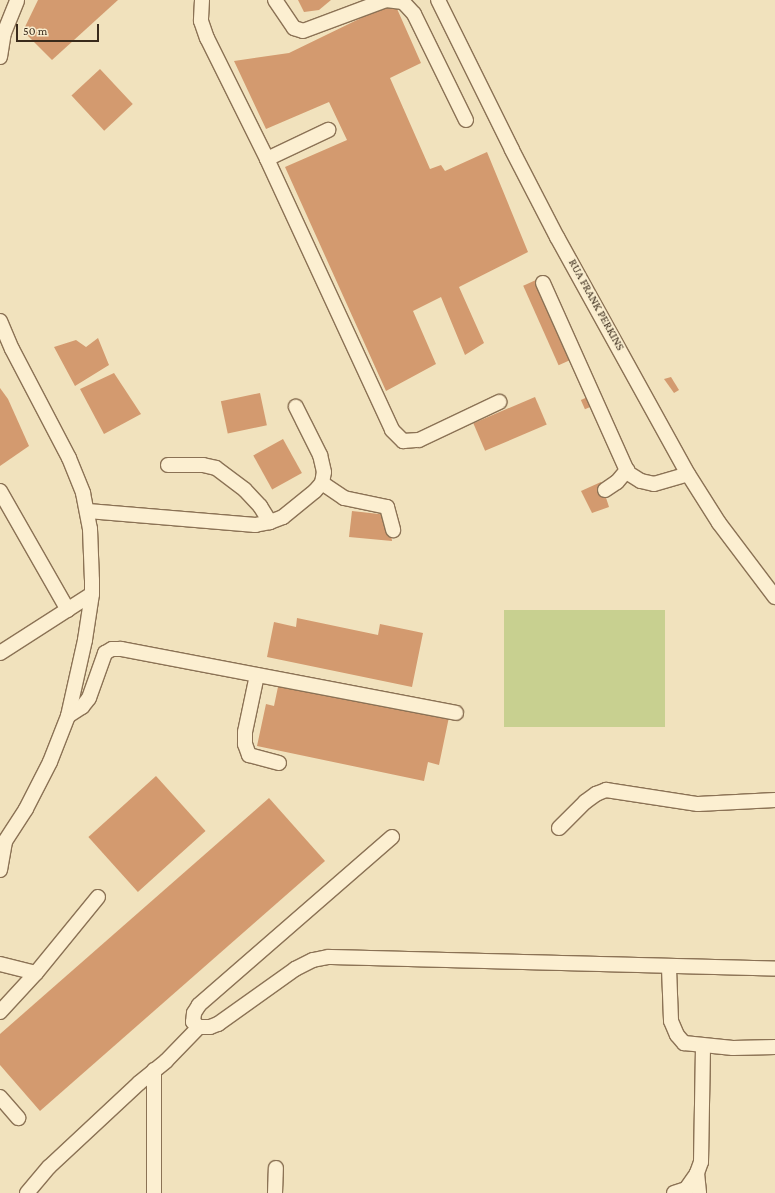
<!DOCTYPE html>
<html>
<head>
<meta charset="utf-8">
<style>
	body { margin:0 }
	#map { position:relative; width:775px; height:1193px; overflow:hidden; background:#f1e2bd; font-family:"Crimson Pro",serif }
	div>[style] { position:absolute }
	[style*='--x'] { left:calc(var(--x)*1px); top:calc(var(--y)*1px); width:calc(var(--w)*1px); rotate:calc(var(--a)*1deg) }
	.green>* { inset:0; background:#c8d090; transform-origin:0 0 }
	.building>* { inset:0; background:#d39a6f; transform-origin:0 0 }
	.roads { filter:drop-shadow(1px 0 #8b7255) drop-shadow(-1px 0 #8b7255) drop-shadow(0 1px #8b7255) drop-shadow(0 -1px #8b7255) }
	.minor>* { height:14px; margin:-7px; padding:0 7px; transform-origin:7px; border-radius:7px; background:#fcefd1 }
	span { translate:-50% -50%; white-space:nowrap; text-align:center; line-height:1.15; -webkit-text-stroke:3px #f8eccd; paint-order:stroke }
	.street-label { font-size:12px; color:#392a1b }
	.scale { position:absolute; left:16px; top:24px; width:83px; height:18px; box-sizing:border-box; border:2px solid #392a1b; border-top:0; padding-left:5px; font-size:12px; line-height:14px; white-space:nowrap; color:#392a1b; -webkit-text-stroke:3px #f8eccd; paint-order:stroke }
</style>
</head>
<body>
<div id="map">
	<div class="green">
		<i style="left:665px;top:610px;width:117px;height:161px;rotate:90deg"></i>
	</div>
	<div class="building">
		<i style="clip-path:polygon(38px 0,118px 0,52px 60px,23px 31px)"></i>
		<i style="clip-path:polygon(298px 0,331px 0,319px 10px,304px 12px)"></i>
		<i style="clip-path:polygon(394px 2px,421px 63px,390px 78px,430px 169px,441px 165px,445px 171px,487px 152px,528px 252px,459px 287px,484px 343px,465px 355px,441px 297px,413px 311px,436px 364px,386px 391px,285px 167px,347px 140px,329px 102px,266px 129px,234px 61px,289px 53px)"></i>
		<i style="left:100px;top:69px;width:48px;height:39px;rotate:47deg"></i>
		<i style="left:536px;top:280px;width:87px;height:14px;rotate:66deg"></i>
		<i style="clip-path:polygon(98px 338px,109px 365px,75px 386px,54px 347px,76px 340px,86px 347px)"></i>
		<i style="clip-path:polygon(114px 373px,141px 414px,104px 434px,80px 389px)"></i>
		<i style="clip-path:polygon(671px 377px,679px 390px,674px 393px,664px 379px)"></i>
		<i style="clip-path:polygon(0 388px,8px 399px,29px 446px,0 466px)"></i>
		<i style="left:260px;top:393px;width:33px;height:40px;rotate:78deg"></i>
		<i style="left:590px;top:396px;width:10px;height:10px;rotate:66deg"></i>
		<i style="left:535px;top:397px;width:30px;height:67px;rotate:67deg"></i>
		<i style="left:283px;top:439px;width:39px;height:34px;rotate:61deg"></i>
		<i style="clip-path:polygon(601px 482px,609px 507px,592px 513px,581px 491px)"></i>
		<i style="clip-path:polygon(352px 511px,388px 515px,392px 541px,349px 537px)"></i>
		<i style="clip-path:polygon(297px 618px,378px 635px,380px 624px,423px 633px,412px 687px,267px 657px,274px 622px,296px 627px)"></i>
		<i style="clip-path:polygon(279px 682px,449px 717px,439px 765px,428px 762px,424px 781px,257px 746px,266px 704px,274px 706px)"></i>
		<i style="left:156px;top:776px;width:74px;height:91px;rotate:48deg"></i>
		<i style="clip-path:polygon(269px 798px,325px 861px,40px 1111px,0 1065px,0 1034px)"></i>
	</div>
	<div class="roads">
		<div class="minor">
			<i style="--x:202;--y:0;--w:21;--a:93"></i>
			<i style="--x:201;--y:21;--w:18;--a:71"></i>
			<i style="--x:207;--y:38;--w:135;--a:63.6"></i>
			<i style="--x:267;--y:159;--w:298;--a:65.2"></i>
			<i style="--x:392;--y:430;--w:16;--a:45"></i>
			<i style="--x:403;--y:441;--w:16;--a:-4"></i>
			<i style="--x:419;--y:440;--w:89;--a:-25.4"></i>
			<i style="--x:275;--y:0;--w:34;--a:56"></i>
			<i style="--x:294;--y:28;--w:9;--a:18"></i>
			<i style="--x:303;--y:31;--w:89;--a:-20.5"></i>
			<i style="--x:386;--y:0;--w:17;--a:7"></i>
			<i style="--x:403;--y:2;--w:16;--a:47"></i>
			<i style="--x:414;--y:14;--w:118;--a:63.9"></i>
			<i style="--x:438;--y:0;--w:167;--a:63.7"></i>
			<i style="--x:512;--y:150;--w:98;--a:62.7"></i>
			<i style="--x:557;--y:237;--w:271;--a:61.1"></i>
			<i style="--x:688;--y:474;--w:58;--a:57.7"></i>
			<i style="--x:719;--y:523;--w:93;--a:52.9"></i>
			<i style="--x:0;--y:57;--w:24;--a:-81"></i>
			<i style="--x:4;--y:33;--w:35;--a:-68"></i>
			<i style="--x:267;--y:159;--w:68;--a:-25.4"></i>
			<i style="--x:543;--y:283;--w:208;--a:65.9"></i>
			<i style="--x:628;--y:473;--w:15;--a:32"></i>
			<i style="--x:641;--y:481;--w:13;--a:13"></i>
			<i style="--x:654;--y:484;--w:35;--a:-16"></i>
			<i style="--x:0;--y:321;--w:30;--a:67"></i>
			<i style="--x:12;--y:349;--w:123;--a:62.4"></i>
			<i style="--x:69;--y:458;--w:38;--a:68"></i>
			<i style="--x:83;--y:493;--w:37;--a:79"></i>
			<i style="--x:90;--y:529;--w:51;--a:87.8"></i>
			<i style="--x:92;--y:580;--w:14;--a:90"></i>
			<i style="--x:92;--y:594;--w:47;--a:98.7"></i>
			<i style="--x:85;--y:640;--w:78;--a:102.6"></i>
			<i style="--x:68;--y:716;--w:49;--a:111.4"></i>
			<i style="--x:50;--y:762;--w:53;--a:117.1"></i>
			<i style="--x:26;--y:809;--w:48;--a:123"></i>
			<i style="--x:168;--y:465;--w:35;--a:0"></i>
			<i style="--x:203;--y:465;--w:13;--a:13"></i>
			<i style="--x:216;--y:468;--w:36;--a:37"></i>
			<i style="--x:245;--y:490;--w:22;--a:47"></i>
			<i style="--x:260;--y:506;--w:19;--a:58"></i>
			<i style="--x:322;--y:483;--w:27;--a:34"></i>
			<i style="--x:344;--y:498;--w:44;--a:11.8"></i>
			<i style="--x:387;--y:507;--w:24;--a:75"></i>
			<i style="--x:605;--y:490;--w:14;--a:-34"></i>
			<i style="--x:617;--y:482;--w:16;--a:-50"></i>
			<i style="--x:0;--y:491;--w:137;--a:60.3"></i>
			<i style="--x:88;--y:511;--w:168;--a:4.8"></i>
			<i style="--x:255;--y:525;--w:15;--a:-11"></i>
			<i style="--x:270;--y:522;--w:14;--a:-21"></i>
			<i style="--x:283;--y:517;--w:41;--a:-39.1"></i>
			<i style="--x:315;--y:491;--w:11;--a:-49"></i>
			<i style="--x:322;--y:483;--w:11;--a:-80"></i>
			<i style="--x:324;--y:472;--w:17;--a:-103"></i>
			<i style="--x:320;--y:455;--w:54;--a:-116.6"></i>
			<i style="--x:0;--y:653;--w:109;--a:-32.7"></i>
			<i style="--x:257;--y:675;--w:58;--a:101.9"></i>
			<i style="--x:245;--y:732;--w:12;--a:90"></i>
			<i style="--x:245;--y:744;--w:12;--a:70"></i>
			<i style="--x:249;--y:755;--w:31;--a:15"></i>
			<i style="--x:68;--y:716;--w:17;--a:-33"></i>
			<i style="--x:82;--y:707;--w:11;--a:-52"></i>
			<i style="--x:89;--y:698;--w:48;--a:-70.4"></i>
			<i style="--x:105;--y:653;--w:8;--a:-30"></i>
			<i style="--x:112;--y:649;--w:9;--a:0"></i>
			<i style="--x:121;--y:649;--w:341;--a:10.8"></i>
			<i style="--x:559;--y:828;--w:37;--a:-45"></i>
			<i style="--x:585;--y:802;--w:14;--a:-36"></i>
			<i style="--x:596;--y:794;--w:11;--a:-22"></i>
			<i style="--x:606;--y:790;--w:93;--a:8.7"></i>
			<i style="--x:698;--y:804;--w:77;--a:-3"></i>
			<i style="--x:392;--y:837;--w:256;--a:139"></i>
			<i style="--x:199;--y:1005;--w:9;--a:122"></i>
			<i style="--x:194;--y:1013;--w:9;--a:96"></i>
			<i style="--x:193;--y:1022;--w:8;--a:40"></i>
			<i style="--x:199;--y:1027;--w:11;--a:0"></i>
			<i style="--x:210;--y:1027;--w:9;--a:-21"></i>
			<i style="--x:218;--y:1024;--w:95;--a:-35.5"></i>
			<i style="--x:295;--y:969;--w:20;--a:-27"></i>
			<i style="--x:313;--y:960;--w:16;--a:-11"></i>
			<i style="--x:329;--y:957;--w:446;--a:1.5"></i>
			<i style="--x:0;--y:870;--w:29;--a:-80"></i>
			<i style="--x:0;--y:964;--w:37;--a:14"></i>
			<i style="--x:36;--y:973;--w:98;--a:-50.8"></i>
			<i style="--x:669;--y:968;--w:53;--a:87.8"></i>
			<i style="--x:671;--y:1021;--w:15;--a:67"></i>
			<i style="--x:677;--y:1035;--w:11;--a:49"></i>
			<i style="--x:684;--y:1043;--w:49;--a:5.8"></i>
			<i style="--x:733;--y:1048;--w:42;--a:-1.4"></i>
			<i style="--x:0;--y:1012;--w:53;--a:-47.3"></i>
			<i style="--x:154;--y:1070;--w:123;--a:90"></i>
			<i style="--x:0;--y:1097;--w:28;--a:49"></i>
			<i style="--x:697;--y:1173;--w:20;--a:84"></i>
			<i style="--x:27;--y:1193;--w:34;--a:-50"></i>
			<i style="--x:49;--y:1167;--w:123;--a:-43"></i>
			<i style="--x:139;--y:1083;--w:35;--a:-39"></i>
			<i style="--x:166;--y:1061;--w:47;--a:-45.9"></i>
			<i style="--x:275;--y:1193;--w:25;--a:-88"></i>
			<i style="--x:674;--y:1193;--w:13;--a:-18"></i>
			<i style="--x:686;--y:1189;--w:19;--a:-55"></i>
			<i style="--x:697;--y:1173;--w:12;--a:-70"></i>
			<i style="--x:701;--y:1162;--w:116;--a:-89"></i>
		</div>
	</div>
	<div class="street-label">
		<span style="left:596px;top:305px;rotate:61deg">RUA FRANK PERKINS</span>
	</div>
	<div class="scale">50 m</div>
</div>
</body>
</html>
